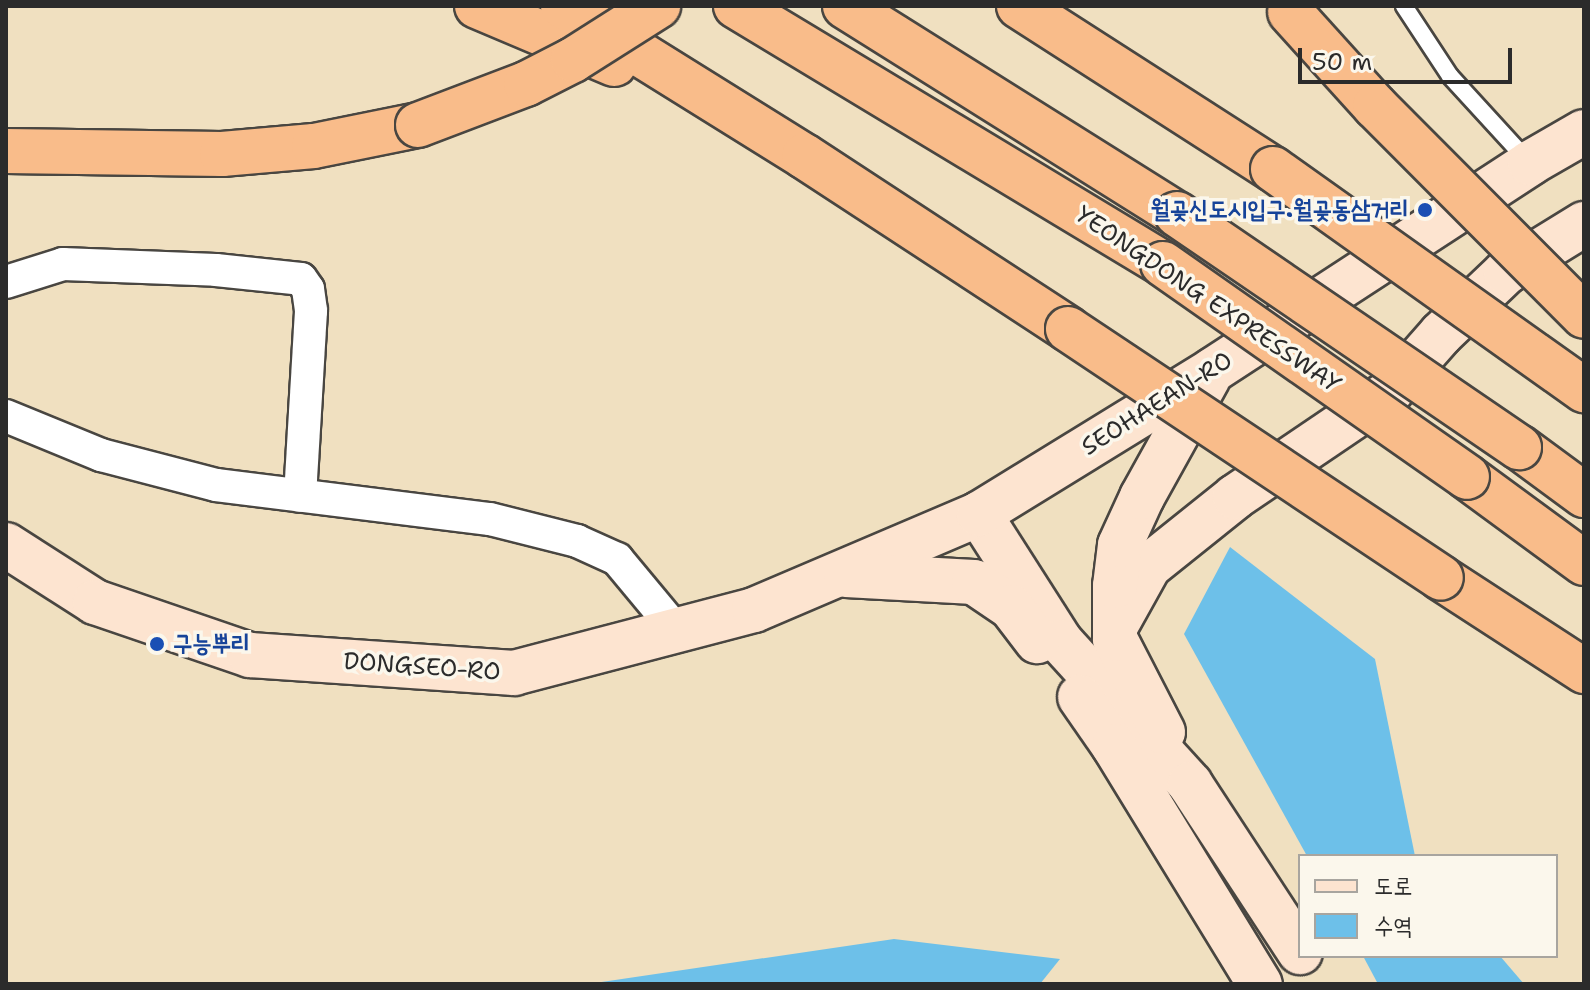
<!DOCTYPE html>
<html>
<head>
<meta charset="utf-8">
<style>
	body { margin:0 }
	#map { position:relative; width:1590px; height:990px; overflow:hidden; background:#f0e0c0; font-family:"Shantell Sans","Poor Story",sans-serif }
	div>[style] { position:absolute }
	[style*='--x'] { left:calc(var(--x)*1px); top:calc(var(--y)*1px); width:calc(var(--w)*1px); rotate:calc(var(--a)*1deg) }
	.water>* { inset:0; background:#6dc0e9 }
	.roads { filter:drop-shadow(2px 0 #494641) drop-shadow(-2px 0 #494641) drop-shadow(0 2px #494641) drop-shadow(0 -2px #494641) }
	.lane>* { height:16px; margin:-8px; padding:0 8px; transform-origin:8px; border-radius:8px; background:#fff }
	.street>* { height:32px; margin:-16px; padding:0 16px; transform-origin:16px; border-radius:16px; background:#fff }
	.secondary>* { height:44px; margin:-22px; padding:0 22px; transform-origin:22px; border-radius:22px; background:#fde4d0 }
	.highway>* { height:44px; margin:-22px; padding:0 22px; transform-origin:22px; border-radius:22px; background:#f9bc8a }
	.bridges { filter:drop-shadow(2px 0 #494641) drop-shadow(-2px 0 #494641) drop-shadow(0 2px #494641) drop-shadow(0 -2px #494641) }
	.highway-bridge>* { height:44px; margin:-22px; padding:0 22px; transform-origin:22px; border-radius:22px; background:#f9bc8a }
	.dots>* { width:22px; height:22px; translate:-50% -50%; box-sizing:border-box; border:4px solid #fbf7ec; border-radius:50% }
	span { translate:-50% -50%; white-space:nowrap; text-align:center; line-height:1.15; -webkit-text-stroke:7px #fbf7ec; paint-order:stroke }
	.transit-label { font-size:24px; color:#164399; font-weight:700 }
	.right { translate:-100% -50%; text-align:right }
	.left { translate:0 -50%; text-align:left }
	.street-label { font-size:24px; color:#2b2b2b }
	.frame { position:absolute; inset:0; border:8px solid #2b2b2b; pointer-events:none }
	.legend { position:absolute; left:1298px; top:854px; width:260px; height:104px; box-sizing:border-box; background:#fbf7ec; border:2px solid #a8a59f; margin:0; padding:10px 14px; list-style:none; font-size:24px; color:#2b2b2b }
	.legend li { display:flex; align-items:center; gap:16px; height:40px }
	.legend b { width:40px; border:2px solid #a8a59f }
	.scale { position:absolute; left:1298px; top:48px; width:214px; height:36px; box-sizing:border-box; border:4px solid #2b2b2b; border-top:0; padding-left:10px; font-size:24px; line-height:28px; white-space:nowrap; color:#2b2b2b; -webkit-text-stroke:6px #fbf7ec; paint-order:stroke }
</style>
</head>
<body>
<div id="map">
	<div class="water">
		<i style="clip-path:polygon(1230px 547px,1375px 659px,1415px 856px,1307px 856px,1184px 634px)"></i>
		<i style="clip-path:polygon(894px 939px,1060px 959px,1040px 984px,588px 984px)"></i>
		<i style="clip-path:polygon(1363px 956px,1500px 956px,1524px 984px,1378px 984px)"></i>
	</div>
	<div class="roads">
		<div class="lane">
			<i style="--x:1404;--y:6;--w:84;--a:56.7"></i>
			<i style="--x:1450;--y:76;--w:115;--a:47.5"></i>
		</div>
		<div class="street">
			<i style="--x:6;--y:282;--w:60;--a:-17.5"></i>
			<i style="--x:63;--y:264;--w:153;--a:2.2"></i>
			<i style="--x:216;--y:270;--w:85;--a:6"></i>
			<i style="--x:301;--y:279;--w:12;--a:55"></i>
			<i style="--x:308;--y:289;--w:22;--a:82"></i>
			<i style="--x:311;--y:311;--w:185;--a:93.4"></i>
			<i style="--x:6;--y:416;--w:103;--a:22.3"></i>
			<i style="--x:101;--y:455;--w:119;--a:14.6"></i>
			<i style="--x:216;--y:485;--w:276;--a:7.1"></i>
			<i style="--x:490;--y:519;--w:90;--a:14.2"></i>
			<i style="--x:577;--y:541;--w:44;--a:24.2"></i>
			<i style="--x:617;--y:559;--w:92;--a:50.3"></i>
		</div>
		<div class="secondary">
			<i style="--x:979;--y:514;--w:152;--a:57.4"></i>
			<i style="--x:1061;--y:642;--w:192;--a:47.7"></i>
			<i style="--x:1190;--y:784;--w:201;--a:56.8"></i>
			<i style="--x:6;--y:545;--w:106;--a:32.6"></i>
			<i style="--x:95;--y:602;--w:164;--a:18.9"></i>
			<i style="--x:250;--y:655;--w:265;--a:3.9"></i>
			<i style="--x:514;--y:673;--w:248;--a:-14.7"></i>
			<i style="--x:754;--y:610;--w:245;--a:-23.1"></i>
			<i style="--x:979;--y:514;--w:275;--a:-31.6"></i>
			<i style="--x:1213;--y:370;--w:379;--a:-33.1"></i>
			<i style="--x:1530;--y:163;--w:62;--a:-29.9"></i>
			<i style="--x:846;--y:575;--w:128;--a:3.1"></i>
			<i style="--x:974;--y:582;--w:45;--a:34"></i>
			<i style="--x:1011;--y:607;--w:43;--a:52.6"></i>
			<i style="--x:1115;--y:627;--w:70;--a:-60.9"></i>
			<i style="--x:1149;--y:566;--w:110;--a:-38.7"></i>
			<i style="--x:1235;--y:497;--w:187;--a:-34.1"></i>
			<i style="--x:1390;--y:392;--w:77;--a:-48.7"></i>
			<i style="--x:1441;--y:334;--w:90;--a:-43.6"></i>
			<i style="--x:1506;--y:272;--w:92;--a:-31.6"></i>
			<i style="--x:1080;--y:697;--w:60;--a:55.2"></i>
			<i style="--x:1114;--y:746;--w:279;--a:58.5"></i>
			<i style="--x:1163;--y:732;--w:105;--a:-117.3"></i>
			<i style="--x:1115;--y:639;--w:53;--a:-90"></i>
			<i style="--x:1115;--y:586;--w:41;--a:-83"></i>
			<i style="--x:1120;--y:545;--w:53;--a:-65.4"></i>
			<i style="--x:1142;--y:497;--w:136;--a:-61"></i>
		</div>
		<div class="highway">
			<i style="--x:477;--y:6;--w:149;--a:22.9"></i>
			<i style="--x:563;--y:6;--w:284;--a:31.9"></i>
			<i style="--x:804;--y:156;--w:316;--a:33.2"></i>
			<i style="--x:736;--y:6;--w:499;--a:31.1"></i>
			<i style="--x:845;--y:6;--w:392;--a:32.1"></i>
			<i style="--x:1019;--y:6;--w:302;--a:32.7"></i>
			<i style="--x:6;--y:151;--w:216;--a:0.8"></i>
			<i style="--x:222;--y:154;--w:92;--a:-5"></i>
			<i style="--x:314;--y:146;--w:106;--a:-11.4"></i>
			<i style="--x:1519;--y:447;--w:81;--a:36.4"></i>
			<i style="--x:1467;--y:477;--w:145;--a:36.3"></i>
			<i style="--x:1441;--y:578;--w:171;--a:33"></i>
		</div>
	</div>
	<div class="bridges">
		<div class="highway-bridge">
			<i style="--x:1290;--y:12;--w:127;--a:47.9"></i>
			<i style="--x:1375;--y:106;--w:296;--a:45.1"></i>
			<i style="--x:418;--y:125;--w:116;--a:-20.8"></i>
			<i style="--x:526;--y:84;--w:53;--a:-27.1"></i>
			<i style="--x:573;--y:60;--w:101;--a:-32.4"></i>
			<i style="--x:1273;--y:169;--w:382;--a:35.4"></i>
			<i style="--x:1177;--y:214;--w:414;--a:34.3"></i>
			<i style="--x:1163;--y:264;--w:371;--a:35"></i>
			<i style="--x:1068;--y:329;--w:448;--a:33.7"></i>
		</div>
	</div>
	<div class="dots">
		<i style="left:1425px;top:210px;background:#1a4fb4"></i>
		<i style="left:157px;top:644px;background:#1a4fb4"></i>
	</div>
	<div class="transit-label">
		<span class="right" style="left:1409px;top:210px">월곶신도시입구.월곶동삼거리</span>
		<span class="left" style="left:173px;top:644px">구능뿌리</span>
	</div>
	<div class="street-label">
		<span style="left:1208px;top:300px;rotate:34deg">YEONGDONG EXPRESSWAY</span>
		<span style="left:1157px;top:404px;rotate:-32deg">SEOHAEAN-RO</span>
		<span style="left:422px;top:667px;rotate:4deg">DONGSEO-RO</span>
	</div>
	<div class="frame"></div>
	<ul class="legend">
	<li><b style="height:10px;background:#fde4d0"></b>도로</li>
	<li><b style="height:22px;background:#6dc0e9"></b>수역</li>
	</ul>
	<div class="scale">50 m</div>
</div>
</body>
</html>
